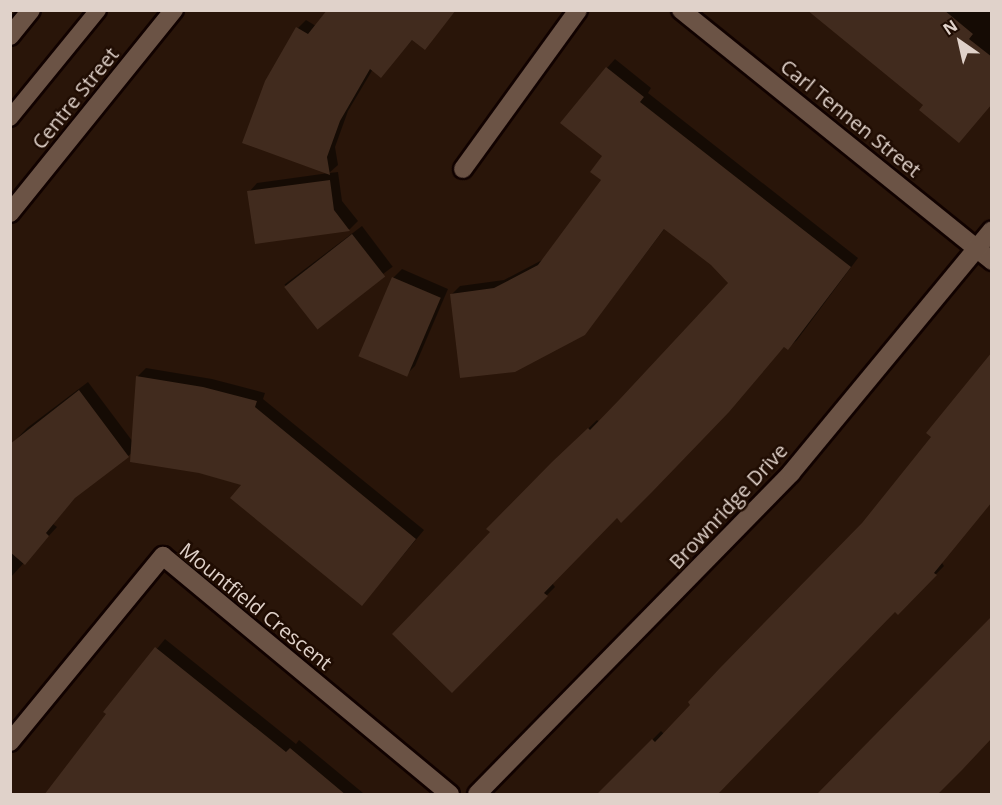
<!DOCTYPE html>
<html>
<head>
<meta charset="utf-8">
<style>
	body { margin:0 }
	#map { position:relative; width:1002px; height:805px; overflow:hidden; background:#291509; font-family:"Open Sans",sans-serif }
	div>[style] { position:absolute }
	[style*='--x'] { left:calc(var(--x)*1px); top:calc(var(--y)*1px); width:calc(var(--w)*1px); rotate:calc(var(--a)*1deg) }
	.shadow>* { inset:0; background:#0007; transform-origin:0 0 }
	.building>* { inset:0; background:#412b1e; transform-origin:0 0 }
	.roads { filter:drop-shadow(2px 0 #110200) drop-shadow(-2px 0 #110200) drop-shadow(0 2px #110200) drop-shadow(0 -2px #110200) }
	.lane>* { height:16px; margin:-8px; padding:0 8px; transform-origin:8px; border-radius:8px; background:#6b5345 }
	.street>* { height:18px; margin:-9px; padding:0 9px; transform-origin:9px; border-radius:9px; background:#6b5345 }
	.secondary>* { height:18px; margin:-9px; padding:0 9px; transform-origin:9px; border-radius:9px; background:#6b5345 }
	span { translate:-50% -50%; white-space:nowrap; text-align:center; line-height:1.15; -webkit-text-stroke:5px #1f0c02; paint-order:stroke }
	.street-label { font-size:20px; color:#e0d2ca }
	.frame { position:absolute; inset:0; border:12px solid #e0d2ca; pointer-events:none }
	.north { position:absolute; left:930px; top:12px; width:60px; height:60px; -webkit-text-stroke:4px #1f0c02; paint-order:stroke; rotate:326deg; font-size:16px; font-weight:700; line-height:24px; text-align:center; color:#e0d2ca }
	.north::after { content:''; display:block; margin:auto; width:21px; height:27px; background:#e0d2ca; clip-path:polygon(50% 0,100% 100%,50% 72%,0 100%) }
</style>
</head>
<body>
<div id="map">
	<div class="shadow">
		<i style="clip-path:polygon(329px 10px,456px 10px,425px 48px,413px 39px,381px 76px,373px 69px,348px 111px,335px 147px,338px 165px,329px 173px,338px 172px,342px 201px,358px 221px,350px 229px,256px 242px,249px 192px,257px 183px,329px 173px,298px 28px,306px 20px,316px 26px)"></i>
		<i style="clip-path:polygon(816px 10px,992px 10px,992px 103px,959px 141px,925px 105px)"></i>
		<i style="clip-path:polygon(615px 59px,651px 88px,648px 93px,858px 258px,797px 340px,788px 348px,785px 346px,617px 516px,552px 583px,555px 587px,452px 691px,492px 532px,562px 454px,597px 420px,600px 423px,730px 283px,712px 264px,665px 228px,585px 334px,452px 294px,460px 286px,504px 280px,544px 259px,603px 179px,607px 68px)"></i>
		<i style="left:362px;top:226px;width:51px;height:97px;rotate:53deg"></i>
		<i style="clip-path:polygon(402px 269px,448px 289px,415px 366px,407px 374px,393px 278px)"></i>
		<i style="clip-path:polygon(146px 368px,212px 379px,265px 393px,263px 399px,424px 530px,370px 595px,244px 484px,132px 453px,78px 494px,53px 524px,57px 527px,10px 578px,10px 446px,27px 428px,88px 382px,133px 442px,138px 376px)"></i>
		<i style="clip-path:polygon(981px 368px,942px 563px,944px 566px,898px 613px,895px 610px,599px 794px,661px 731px,664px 734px,863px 524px,933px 437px)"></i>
		<i style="clip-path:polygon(165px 639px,296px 744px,299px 740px,363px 793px,207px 794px,105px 712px)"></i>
	</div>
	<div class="building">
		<i style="clip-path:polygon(327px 10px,456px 10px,425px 50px,412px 40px,381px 78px,370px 69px,340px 121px,327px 157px,330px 175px,242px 143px,265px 81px,296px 27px,308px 34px)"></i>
		<i style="clip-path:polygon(807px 10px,944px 10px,973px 34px,969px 39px,992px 57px,992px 104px,959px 143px,919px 110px,923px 105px)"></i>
		<i style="clip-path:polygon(606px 67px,644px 97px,640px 102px,851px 267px,788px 350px,784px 347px,729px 412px,652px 492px,621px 523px,617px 518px,544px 593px,548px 596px,452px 693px,392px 634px,490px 532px,486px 529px,552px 462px,588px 428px,590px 430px,619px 400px,728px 283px,711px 265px,664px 229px,585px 335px,515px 372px,460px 378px,450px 294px,494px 288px,538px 265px,601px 180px,590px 172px,602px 156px,560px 123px)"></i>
		<i style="clip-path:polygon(330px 180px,334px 210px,350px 231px,255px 244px,247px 191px)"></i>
		<i style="left:352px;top:234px;width:54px;height:86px;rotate:52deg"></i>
		<i style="left:392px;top:277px;width:53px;height:86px;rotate:23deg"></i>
		<i style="clip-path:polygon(992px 352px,992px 502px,934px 573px,937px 575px,898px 615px,895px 612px,717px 795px,596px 795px,652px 739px,655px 742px,690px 705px,688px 702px,720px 668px,862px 523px,931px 437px,926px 433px)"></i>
		<i style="clip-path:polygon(136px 376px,203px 387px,257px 401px,255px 407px,416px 539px,362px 606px,230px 498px,241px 485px,199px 473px,130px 462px)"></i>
		<i style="clip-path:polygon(79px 390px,129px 457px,75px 498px,46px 533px,49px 536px,25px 565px,10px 552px,10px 444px)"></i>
		<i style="clip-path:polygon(992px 616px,992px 738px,962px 770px,937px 795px,816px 795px)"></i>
		<i style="clip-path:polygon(155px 647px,286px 752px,290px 748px,346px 795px,44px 795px,106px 714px,103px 712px)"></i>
	</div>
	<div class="roads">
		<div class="lane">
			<i style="--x:10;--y:118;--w:139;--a:-50.8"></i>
		</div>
		<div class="street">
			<i style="--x:681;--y:10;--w:400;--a:38.9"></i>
			<i style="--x:463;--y:169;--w:196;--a:-54.1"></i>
			<i style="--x:10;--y:742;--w:241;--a:-50.6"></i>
			<i style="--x:163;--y:556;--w:373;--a:39.7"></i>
		</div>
		<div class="secondary">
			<i style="--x:10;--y:36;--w:33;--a:-51"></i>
			<i style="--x:10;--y:213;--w:261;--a:-51.1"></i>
			<i style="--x:477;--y:794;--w:449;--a:-45.6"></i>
			<i style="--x:791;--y:473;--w:315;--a:-50.4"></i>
		</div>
	</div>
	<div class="street-label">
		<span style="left:75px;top:98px;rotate:-51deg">Centre Street</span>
		<span style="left:851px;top:118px;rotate:39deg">Carl Tennen Street</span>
		<span style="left:728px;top:506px;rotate:-47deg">Brownridge Drive</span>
		<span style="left:256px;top:606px;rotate:39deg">Mountfield Crescent</span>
	</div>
	<div class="frame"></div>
	<div class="north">N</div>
</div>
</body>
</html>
